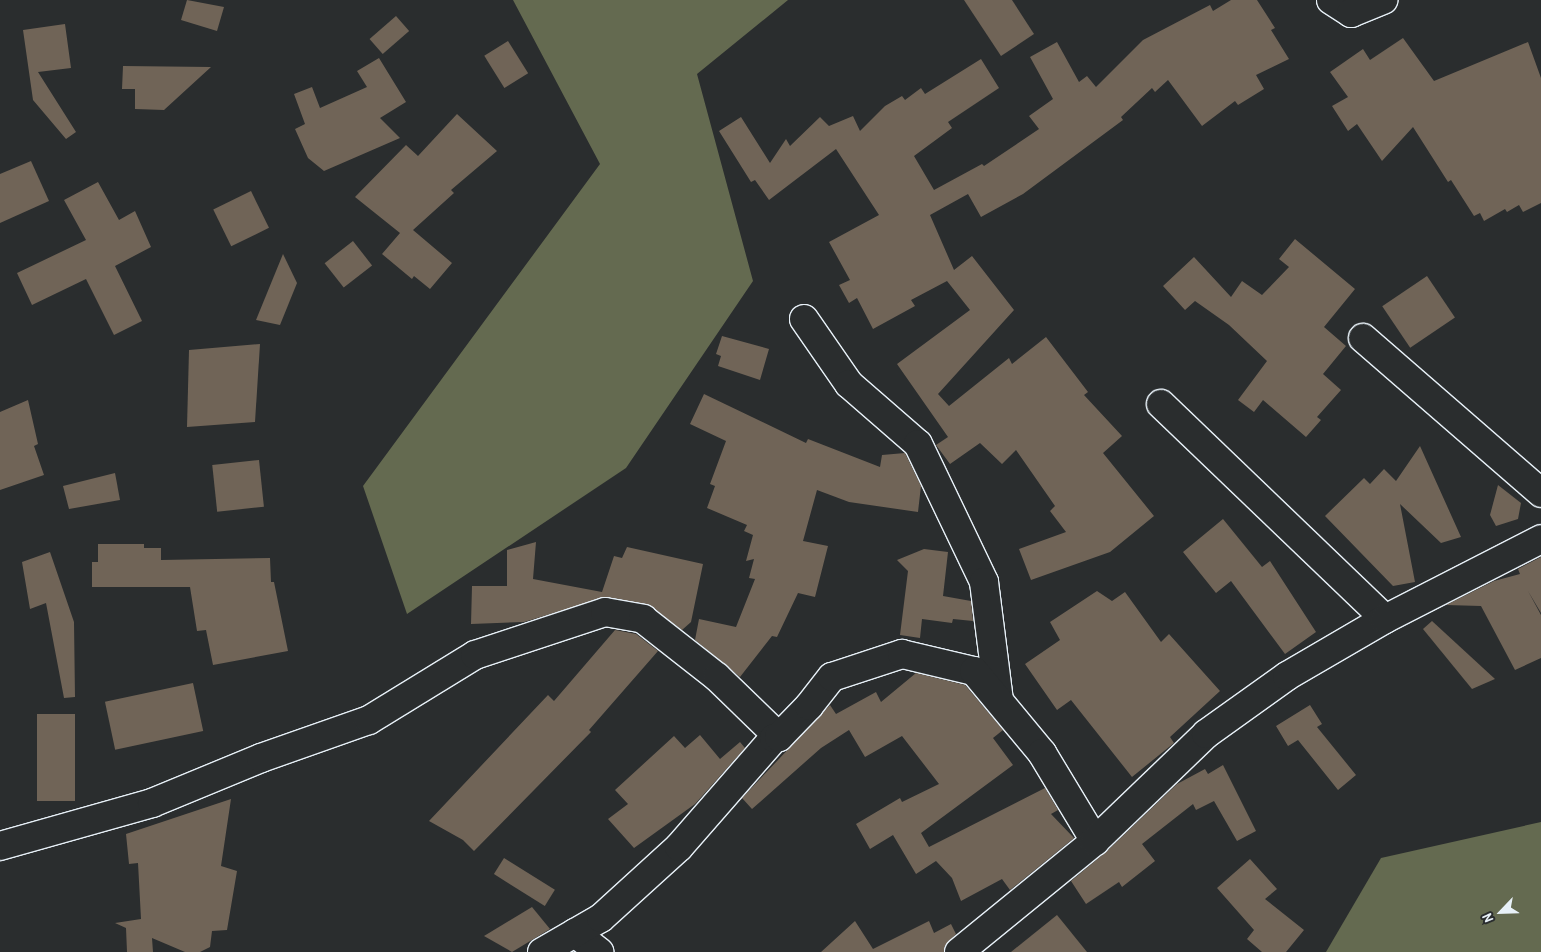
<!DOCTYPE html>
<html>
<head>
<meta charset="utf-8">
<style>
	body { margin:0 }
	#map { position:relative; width:1541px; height:952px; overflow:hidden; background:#2a2d2e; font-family:"Patrick Hand",sans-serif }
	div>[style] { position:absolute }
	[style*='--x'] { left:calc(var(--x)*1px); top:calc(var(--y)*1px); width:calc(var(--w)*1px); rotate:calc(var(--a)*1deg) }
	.green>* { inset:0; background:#646a50 }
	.building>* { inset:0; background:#706457; transform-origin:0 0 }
	.roads { filter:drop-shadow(1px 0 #e8f1f8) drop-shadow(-1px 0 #e8f1f8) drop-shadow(0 1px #e8f1f8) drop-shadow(0 -1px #e8f1f8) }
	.street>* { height:28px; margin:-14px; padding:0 14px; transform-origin:14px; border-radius:14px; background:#2a2d2e }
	span { translate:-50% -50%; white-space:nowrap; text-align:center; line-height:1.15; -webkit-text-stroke:4px #2a2d2e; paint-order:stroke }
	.north { position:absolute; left:1476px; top:887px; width:50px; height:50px; -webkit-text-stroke:4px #2a2d2e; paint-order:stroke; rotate:246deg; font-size:14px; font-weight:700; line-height:20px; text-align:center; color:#e8f1f8 }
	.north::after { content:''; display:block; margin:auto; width:18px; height:22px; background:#e8f1f8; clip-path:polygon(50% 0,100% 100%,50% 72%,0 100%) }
</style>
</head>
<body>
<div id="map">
	<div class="green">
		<i style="clip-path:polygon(513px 0,788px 0,697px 74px,753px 281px,626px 468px,407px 614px,363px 486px,600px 164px)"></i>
		<i style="clip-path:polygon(1541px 822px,1541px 952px,1326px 952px,1381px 858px)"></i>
	</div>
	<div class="building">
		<i style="clip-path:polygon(187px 0,224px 7px,217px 31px,181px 20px)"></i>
		<i style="clip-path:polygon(964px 0,1012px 0,1034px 34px,1001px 56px)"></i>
		<i style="clip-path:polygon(1231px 0,1257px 0,1275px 28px,1271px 30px,1289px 59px,1256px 75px,1264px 89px,1238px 105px,1235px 101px,1202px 126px,1168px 80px,1155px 92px,1152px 88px,1121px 117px,1123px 120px,1023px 194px,981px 217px,968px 194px,930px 215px,954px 270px,972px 256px,1014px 310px,938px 394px,949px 406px,1009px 358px,1012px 364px,1046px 337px,1088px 392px,1084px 395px,1122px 436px,1103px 453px,1154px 516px,1110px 552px,1031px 580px,1019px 549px,1066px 532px,1050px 511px,1055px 506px,1016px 450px,1002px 464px,980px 443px,950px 464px,936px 445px,948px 437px,897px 364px,970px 310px,947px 281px,911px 300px,915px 306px,873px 329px,857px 298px,849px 303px,839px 285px,850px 280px,829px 242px,879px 215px,836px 149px,769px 200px,755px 180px,751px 182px,719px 131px,741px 117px,770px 163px,786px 139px,790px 146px,820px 117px,829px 126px,853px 116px,860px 131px,885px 106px,902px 96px,905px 100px,921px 88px,925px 94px,981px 59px,999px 88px,948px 122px,952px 128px,914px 156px,934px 190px,982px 164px,984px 166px,1039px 129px,1029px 116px,1053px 99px,1030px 57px,1057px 42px,1079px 82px,1087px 76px,1096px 87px,1143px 40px,1210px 5px,1213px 11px)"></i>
		<i style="left:396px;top:16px;width:20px;height:35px;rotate:49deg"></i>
		<i style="clip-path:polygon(65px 24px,71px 68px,38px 72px,76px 132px,66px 139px,33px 100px,23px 30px)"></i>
		<i style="clip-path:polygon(1403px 38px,1434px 81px,1528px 42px,1541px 78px,1541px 203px,1523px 212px,1519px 205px,1507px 212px,1505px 209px,1484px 221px,1480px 213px,1474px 216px,1451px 180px,1448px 182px,1413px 127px,1382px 161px,1357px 124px,1348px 131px,1332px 106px,1348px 97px,1330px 72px,1363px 49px,1370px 60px)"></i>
		<i style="left:508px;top:41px;width:38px;height:28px;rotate:58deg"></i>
		<i style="clip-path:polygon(379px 58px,406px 102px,380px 118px,400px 138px,324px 171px,308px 158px,295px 129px,305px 124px,294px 94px,312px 87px,320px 108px,367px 87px,357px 71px)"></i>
		<i style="clip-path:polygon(123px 66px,211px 67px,164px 110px,135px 109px,135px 89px,122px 89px)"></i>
		<i style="clip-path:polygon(457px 114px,497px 151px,451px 190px,454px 193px,413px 230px,452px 263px,430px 289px,414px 276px,412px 279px,382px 254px,400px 233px,355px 197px,406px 145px,418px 156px)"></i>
		<i style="clip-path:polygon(31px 161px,49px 201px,0 223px,0 174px)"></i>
		<i style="clip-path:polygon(98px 182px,119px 220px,135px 211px,151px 247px,115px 266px,142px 321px,114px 335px,86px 279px,32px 305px,17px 273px,86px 240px,64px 200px)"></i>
		<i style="left:251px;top:191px;width:41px;height:42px;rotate:64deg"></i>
		<i style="clip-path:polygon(1295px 239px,1355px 289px,1324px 327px,1346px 346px,1323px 374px,1341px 390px,1317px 417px,1321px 420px,1306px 437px,1263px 400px,1254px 412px,1238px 400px,1267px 361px,1229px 325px,1195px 301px,1185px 310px,1163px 286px,1194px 257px,1231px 297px,1242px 281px,1262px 295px,1289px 267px,1279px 259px)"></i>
		<i style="left:353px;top:241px;width:31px;height:36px;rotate:52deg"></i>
		<i style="clip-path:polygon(283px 254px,297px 283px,280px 325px,256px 320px)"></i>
		<i style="left:1427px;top:276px;width:50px;height:54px;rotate:56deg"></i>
		<i style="clip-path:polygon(722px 336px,769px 349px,760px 380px,718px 366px,721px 356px,716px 354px)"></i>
		<i style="clip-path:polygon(260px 344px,255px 422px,187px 427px,189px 350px)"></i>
		<i style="clip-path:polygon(704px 394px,806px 443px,808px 439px,880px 467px,882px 455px,905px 453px,921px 486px,918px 512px,849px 502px,817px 490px,803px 541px,828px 546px,815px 597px,798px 593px,777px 637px,772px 636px,740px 677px,695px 640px,699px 619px,736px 627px,755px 579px,749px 578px,754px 559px,746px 561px,753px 535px,744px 531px,747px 525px,707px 508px,715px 486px,710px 484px,726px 441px,690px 424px)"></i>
		<i style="clip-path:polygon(28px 400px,38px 444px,34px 446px,44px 475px,0 490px,0 412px)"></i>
		<i style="clip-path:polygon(1420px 446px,1461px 537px,1441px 543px,1400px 504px,1415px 582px,1393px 586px,1325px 516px,1364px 478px,1370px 484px,1384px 469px,1396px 481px)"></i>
		<i style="left:259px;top:460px;width:47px;height:47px;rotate:84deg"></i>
		<i style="clip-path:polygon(115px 473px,120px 500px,69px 509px,63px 486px)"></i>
		<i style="clip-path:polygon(1498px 485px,1521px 503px,1518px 519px,1496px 526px,1490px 515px)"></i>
		<i style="clip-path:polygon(1223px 519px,1262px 567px,1270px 561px,1316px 632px,1285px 654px,1231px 581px,1216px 593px,1183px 552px)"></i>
		<i style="clip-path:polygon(536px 542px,533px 579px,602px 592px,614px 556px,622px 558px,627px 547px,703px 564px,691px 622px,682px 630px,646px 604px,607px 597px,524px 622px,471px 624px,472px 586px,507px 586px,507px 550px)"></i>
		<i style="clip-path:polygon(98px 544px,144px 544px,144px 548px,161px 548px,161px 560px,270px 558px,271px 582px,274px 582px,288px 651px,213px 665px,206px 630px,197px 631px,190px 587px,92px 587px,92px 562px,98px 562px)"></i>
		<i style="clip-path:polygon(924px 549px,948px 552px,943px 596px,971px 601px,973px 621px,953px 619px,952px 623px,922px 619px,920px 638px,900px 635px,908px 571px,897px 560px)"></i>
		<i style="clip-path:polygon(50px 552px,74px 622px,75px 697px,64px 698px,46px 603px,30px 609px,22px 562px)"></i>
		<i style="clip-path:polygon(1541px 557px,1541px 613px,1528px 591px,1541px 615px,1541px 658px,1515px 670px,1481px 606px,1446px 605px,1494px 581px,1520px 574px,1518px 569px)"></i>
		<i style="clip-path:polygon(1097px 591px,1112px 601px,1125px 592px,1161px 642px,1169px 634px,1220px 691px,1170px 737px,1174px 743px,1132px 777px,1071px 700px,1057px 710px,1025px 664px,1060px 640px,1050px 622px)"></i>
		<i style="clip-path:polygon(1432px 621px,1495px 679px,1472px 689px,1423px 629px)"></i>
		<i style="clip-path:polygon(615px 630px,636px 634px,658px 651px,589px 730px,591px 732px,474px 851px,463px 840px,429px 821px,548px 695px,554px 701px)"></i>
		<i style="clip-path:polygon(916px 673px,965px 685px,1003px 730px,993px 738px,1013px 765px,921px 833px,929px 847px,1045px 788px,1058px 810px,1051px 814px,1074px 838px,1010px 890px,1002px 879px,961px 901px,952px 878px,936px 861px,916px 874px,893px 835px,870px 849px,856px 824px,900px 798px,902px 802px,939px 784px,902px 736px,865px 757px,849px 730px,821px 748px,752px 809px,742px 798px,830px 705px,836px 714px,876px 692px,881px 702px)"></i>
		<i style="left:193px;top:683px;width:49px;height:90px;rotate:78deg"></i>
		<i style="clip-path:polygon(1310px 705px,1322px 724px,1317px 727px,1356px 775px,1338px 790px,1298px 740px,1288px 746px,1276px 726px)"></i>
		<i style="left:75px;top:714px;width:87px;height:38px;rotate:90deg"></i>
		<i style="clip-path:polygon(700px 735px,720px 759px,740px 742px,745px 748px,695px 804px,634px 848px,608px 819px,628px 804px,615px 790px,674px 736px,685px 748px)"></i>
		<i style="clip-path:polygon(1223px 765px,1256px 831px,1237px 841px,1214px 801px,1196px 810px,1193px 804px,1142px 844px,1155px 861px,1122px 887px,1119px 882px,1086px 904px,1071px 881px,1106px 852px,1177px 784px,1205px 769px,1208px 774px)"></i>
		<i style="clip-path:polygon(231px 799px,221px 866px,237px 871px,227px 930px,212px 931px,210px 947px,200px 952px,185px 952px,152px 938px,153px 952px,127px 952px,126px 928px,115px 923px,141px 919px,138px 863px,129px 864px,126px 834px)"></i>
		<i style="left:504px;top:858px;width:60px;height:19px;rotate:32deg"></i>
		<i style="clip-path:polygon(1250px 859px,1277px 889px,1265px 899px,1304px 930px,1286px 952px,1262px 952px,1247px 939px,1254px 930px,1217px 888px)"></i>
		<i style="clip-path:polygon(532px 907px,550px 929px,512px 952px,484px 936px)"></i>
		<i style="clip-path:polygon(1057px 915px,1087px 952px,1011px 952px)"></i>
		<i style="clip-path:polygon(855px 921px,873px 949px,929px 921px,934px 933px,951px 924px,956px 934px,945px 946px,944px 952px,821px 952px)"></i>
	</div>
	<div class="roads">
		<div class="street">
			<i style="--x:1331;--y:0;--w:24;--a:33"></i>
			<i style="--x:1351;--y:13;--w:35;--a:-22"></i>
			<i style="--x:804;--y:319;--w:79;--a:55.3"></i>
			<i style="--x:849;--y:384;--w:91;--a:41"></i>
			<i style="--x:918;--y:444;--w:153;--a:64.4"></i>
			<i style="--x:984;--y:582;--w:119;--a:82.8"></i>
			<i style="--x:1363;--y:338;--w:236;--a:41"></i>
			<i style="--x:1161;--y:404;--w:310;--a:43.8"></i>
			<i style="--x:0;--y:846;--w:158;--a:-15.8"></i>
			<i style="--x:152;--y:803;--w:118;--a:-22.4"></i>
			<i style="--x:261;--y:758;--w:114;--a:-19.4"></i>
			<i style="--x:369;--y:720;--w:124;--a:-31.5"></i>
			<i style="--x:475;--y:655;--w:137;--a:-18.3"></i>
			<i style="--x:605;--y:612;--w:39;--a:10"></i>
			<i style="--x:643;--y:619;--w:94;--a:38.1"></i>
			<i style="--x:717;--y:677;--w:86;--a:44.1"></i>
			<i style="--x:575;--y:933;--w:31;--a:38"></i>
			<i style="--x:542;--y:952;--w:68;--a:-30"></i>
			<i style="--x:601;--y:918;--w:105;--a:-42.3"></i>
			<i style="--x:679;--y:847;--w:145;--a:-48.9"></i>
			<i style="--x:774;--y:738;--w:5;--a:-11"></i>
			<i style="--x:779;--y:737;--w:43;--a:-45.9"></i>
			<i style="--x:809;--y:706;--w:37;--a:-52"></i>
			<i style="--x:832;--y:677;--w:74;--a:-18.2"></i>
			<i style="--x:902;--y:654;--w:74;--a:13.3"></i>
			<i style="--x:974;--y:671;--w:107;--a:50.3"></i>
			<i style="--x:1042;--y:753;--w:103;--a:58.9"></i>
			<i style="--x:959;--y:952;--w:176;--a:-39.2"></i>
			<i style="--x:1095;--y:841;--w:154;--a:-43.9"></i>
			<i style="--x:1206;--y:734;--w:100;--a:-35.6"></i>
			<i style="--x:1287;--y:676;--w:113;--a:-30.2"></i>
			<i style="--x:1385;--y:619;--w:175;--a:-27.1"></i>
		</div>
	</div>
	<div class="north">N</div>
</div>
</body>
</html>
